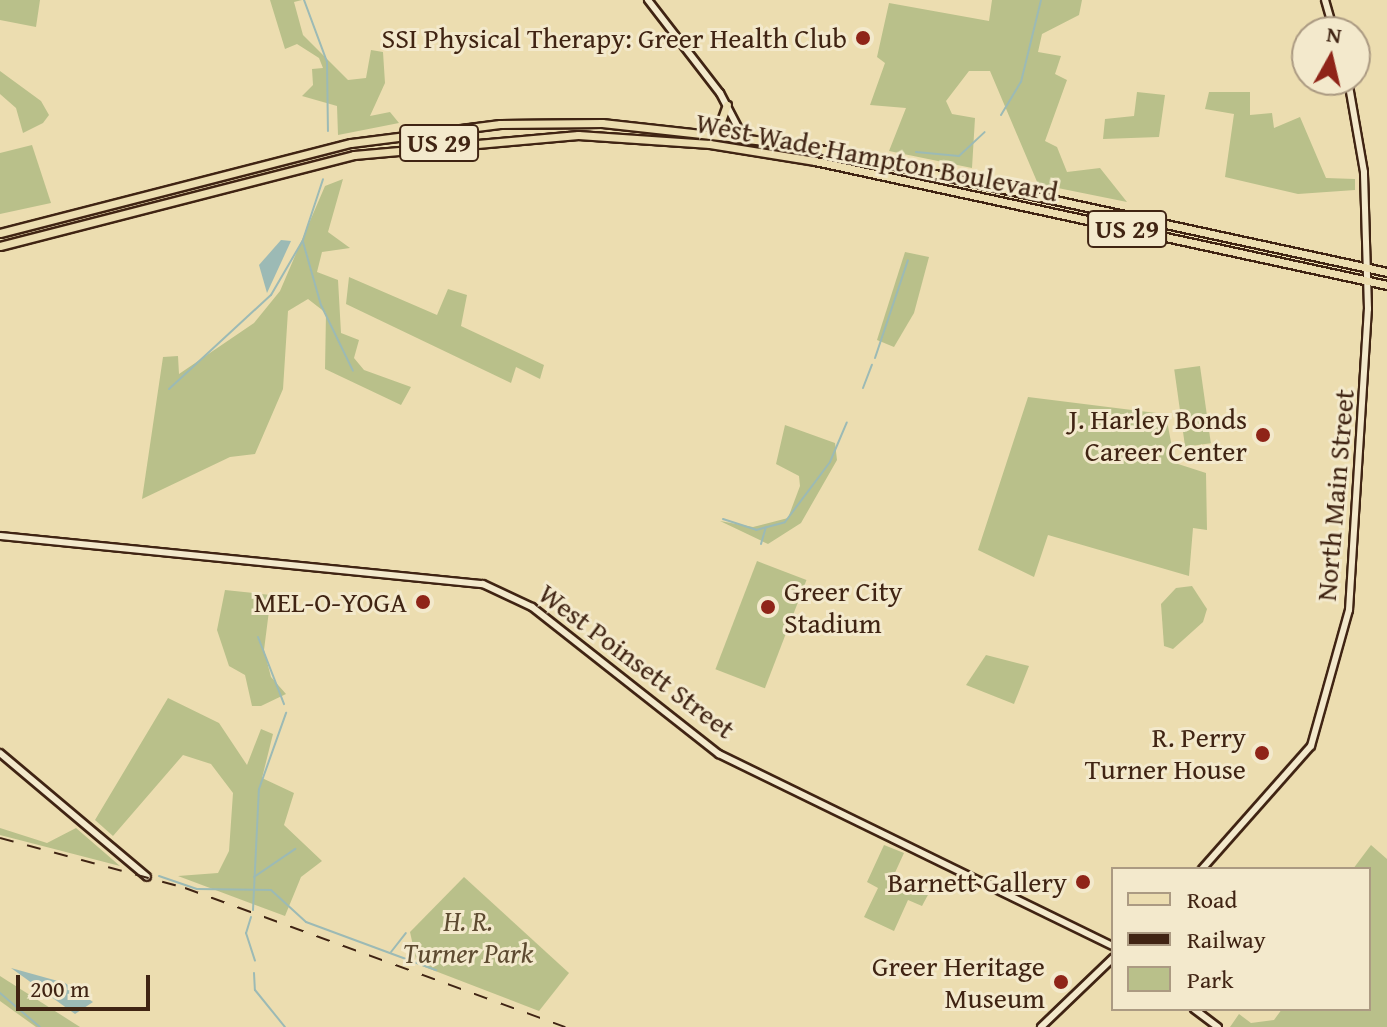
<!DOCTYPE html>
<html>
<head>
<meta charset="utf-8">
<style>
	body { margin:0 }
	#map { position:relative; width:1387px; height:1027px; overflow:hidden; background:#ecddb0; font-family:"Gentium Book Plus",serif }
	div>[style] { position:absolute }
	[style*='--x'] { left:calc(var(--x)*1px); top:calc(var(--y)*1px); width:calc(var(--w)*1px); rotate:calc(var(--a)*1deg) }
	.green>* { inset:0; background:#b9c08a; transform-origin:0 0 }
	.water>* { inset:0; background:#9cbab5 }
	.stream>* { height:2px; margin:-1px; padding:0 1px; transform-origin:1px; border-radius:1px; background:#9cbab5 }
	.roads { filter:drop-shadow(2px 0 #402413) drop-shadow(-2px 0 #402413) drop-shadow(0 2px #402413) drop-shadow(0 -2px #402413) }
	.secondary>* { height:6px; margin:-3px; padding:0 3px; transform-origin:3px; border-radius:3px; background:#f3e9cc }
	.primary>* { height:7px; margin:-3.5px; padding:0 3.5px; transform-origin:3.5px; border-radius:3.5px; background:#ecddb0 }
	.rail>* { height:2px; margin-top:-1px; transform-origin:0; background:repeating-linear-gradient(90deg,#402413 0 14px,transparent 0 28px) }
	.dots>* { width:22px; height:22px; translate:-50% -50%; box-sizing:border-box; border:4px solid #f3e9cc; border-radius:50% }
	span { translate:-50% -50%; white-space:nowrap; text-align:center; line-height:1.15; -webkit-text-stroke:6px #f3e9cc; paint-order:stroke }
	.shield-label span { padding:2px 6px; background:#f3e9cc; border:2px solid; border-radius:6px; -webkit-text-stroke-width:0 }
	.shield-label { font-size:26px; color:#402413; font-weight:700 }
	.poi-label { font-size:28px; color:#402413 }
	.right { translate:-100% -50%; text-align:right }
	.left { translate:0 -50%; text-align:left }
	.street-label { font-size:28px; color:#402413 }
	.park-label { font-size:28px; color:#5e4b31; font-style:italic }
	.legend { position:absolute; left:1111px; top:867px; width:260px; height:144px; box-sizing:border-box; background:#f3e9cc; border:2px solid #ab9a82; margin:0; padding:10px 14px; list-style:none; font-size:24px; color:#402413 }
	.legend li { display:flex; align-items:center; gap:16px; height:40px }
	.legend b { width:40px; border:2px solid #ab9a82 }
	.north { position:absolute; left:1291px; top:16px; width:80px; height:80px; box-sizing:border-box; background:#f3e9cc; border:2px solid #ab9a82; border-radius:50%; rotate:8deg; font-size:22px; font-weight:700; line-height:32px; text-align:center; color:#402413 }
	.north::after { content:''; display:block; margin:auto; width:28px; height:36px; background:#8f2418; clip-path:polygon(50% 0,100% 100%,50% 72%,0 100%) }
	.scale { position:absolute; left:16px; top:975px; width:134px; height:36px; box-sizing:border-box; border:4px solid #402413; border-top:0; padding-left:10px; font-size:24px; line-height:28px; white-space:nowrap; color:#402413; -webkit-text-stroke:6px #f3e9cc; paint-order:stroke }
</style>
</head>
<body>
<div id="map">
	<div class="green">
		<i style="clip-path:polygon(0 0,40px 0,36px 27px,0 20px)"></i>
		<i style="clip-path:polygon(270px 0,302px 0,294px 2px,303px 35px,348px 80px,366px 78px,371px 50px,383px 52px,385px 83px,370px 116px,390px 112px,399px 123px,338px 135px,337px 106px,302px 96px,313px 85px,312px 69px,323px 68px,319px 58px,297px 44px,285px 49px)"></i>
		<i style="clip-path:polygon(992px 0,1082px 0,1079px 15px,1042px 34px,1038px 52px,1061px 56px,1055px 74px,1067px 80px,1045px 141px,1057px 147px,1067px 172px,1100px 168px,1127px 202px,1038px 184px,990px 71px,969px 71px,946px 101px,952px 114px,975px 118px,972px 168px,889px 151px,906px 108px,870px 105px,885px 63px,877px 57px,889px 3px,989px 21px)"></i>
		<i style="clip-path:polygon(0 71px,41px 101px,49px 115px,43px 123px,23px 133px,16px 108px,0 94px)"></i>
		<i style="clip-path:polygon(1137px 92px,1165px 95px,1159px 137px,1103px 139px,1105px 119px,1134px 116px)"></i>
		<i style="clip-path:polygon(1209px 92px,1250px 92px,1250px 115px,1272px 113px,1274px 128px,1300px 117px,1326px 178px,1355px 179px,1355px 190px,1298px 194px,1225px 177px,1234px 114px,1205px 109px)"></i>
		<i style="clip-path:polygon(32px 145px,51px 203px,0 214px,0 153px)"></i>
		<i style="clip-path:polygon(343px 179px,328px 232px,350px 248px,322px 252px,317px 272px,338px 280px,341px 333px,359px 340px,354px 358px,364px 370px,411px 387px,401px 405px,325px 369px,326px 313px,308px 299px,288px 311px,283px 389px,255px 454px,230px 457px,142px 499px,163px 357px,178px 356px,179px 374px,254px 323px,280px 291px,325px 186px)"></i>
		<i style="clip-path:polygon(905px 252px,929px 257px,914px 313px,894px 347px,877px 340px)"></i>
		<i style="clip-path:polygon(349px 277px,437px 315px,448px 289px,467px 295px,461px 326px,544px 365px,540px 379px,516px 367px,511px 383px,346px 304px)"></i>
		<i style="left:1200px;top:366px;width:78px;height:26px;rotate:82deg"></i>
		<i style="clip-path:polygon(1028px 397px,1156px 413px,1167px 421px,1175px 463px,1206px 473px,1207px 530px,1193px 528px,1189px 576px,1048px 535px,1034px 577px,978px 550px)"></i>
		<i style="clip-path:polygon(785px 425px,835px 443px,837px 460px,801px 523px,768px 544px,720px 521px,753px 527px,788px 518px,800px 486px,799px 476px,776px 464px)"></i>
		<i style="left:757px;top:561px;width:53px;height:116px;rotate:21deg"></i>
		<i style="clip-path:polygon(1192px 586px,1207px 609px,1203px 622px,1173px 649px,1164px 646px,1161px 604px,1176px 588px)"></i>
		<i style="clip-path:polygon(225px 590px,271px 595px,264px 650px,271px 677px,286px 694px,261px 706px,252px 706px,245px 675px,229px 666px,217px 630px)"></i>
		<i style="clip-path:polygon(986px 655px,1029px 666px,1014px 704px,966px 685px)"></i>
		<i style="clip-path:polygon(168px 698px,219px 723px,247px 765px,261px 729px,273px 734px,262px 778px,294px 793px,284px 825px,322px 861px,301px 877px,285px 916px,178px 876px,218px 873px,229px 851px,233px 793px,211px 764px,183px 755px,113px 836px,95px 820px)"></i>
		<i style="clip-path:polygon(0 828px,47px 843px,76px 828px,120px 866px,0 835px)"></i>
		<i style="clip-path:polygon(884px 845px,904px 853px,893px 877px,929px 893px,922px 906px,908px 900px,894px 931px,864px 917px,878px 888px,867px 882px)"></i>
		<i style="clip-path:polygon(1371px 845px,1387px 859px,1387px 1027px,1230px 1027px,1239px 1014px,1251px 1023px,1274px 1020px,1282px 1009px,1369px 1009px,1369px 869px,1353px 869px)"></i>
		<i style="clip-path:polygon(464px 877px,569px 973px,539px 1011px,417px 964px,410px 932px)"></i>
		<i style="clip-path:polygon(0 976px,80px 1027px,36px 1027px,0 1001px)"></i>
	</div>
	<div class="water">
		<i style="clip-path:polygon(281px 240px,291px 241px,267px 293px,259px 265px)"></i>
		<i style="clip-path:polygon(11px 968px,65px 983px,93px 1002px,75px 1014px)"></i>
	</div>
	<div class="stream">
		<i style="--x:304;--y:0;--w:66;--a:69.6"></i>
		<i style="--x:327;--y:62;--w:69;--a:89.2"></i>
		<i style="--x:1001;--y:115;--w:39;--a:-59"></i>
		<i style="--x:1021;--y:82;--w:84;--a:-76.3"></i>
		<i style="--x:916;--y:152;--w:43;--a:5.3"></i>
		<i style="--x:959;--y:156;--w:35;--a:-43"></i>
		<i style="--x:303;--y:242;--w:66;--a:74.1"></i>
		<i style="--x:321;--y:305;--w:73;--a:64.1"></i>
		<i style="--x:875;--y:358;--w:103;--a:-71.4"></i>
		<i style="--x:863;--y:388;--w:25;--a:-69"></i>
		<i style="--x:169;--y:389;--w:139;--a:-42.7"></i>
		<i style="--x:271;--y:295;--w:64;--a:-59.8"></i>
		<i style="--x:303;--y:240;--w:64;--a:-71.8"></i>
		<i style="--x:723;--y:519;--w:35;--a:18"></i>
		<i style="--x:756;--y:530;--w:30;--a:-15"></i>
		<i style="--x:785;--y:522;--w:75;--a:-53.1"></i>
		<i style="--x:830;--y:462;--w:43;--a:-67"></i>
		<i style="--x:761;--y:544;--w:18;--a:-74"></i>
		<i style="--x:258;--y:637;--w:72;--a:68.8"></i>
		<i style="--x:159;--y:876;--w:40;--a:18.9"></i>
		<i style="--x:197;--y:889;--w:74;--a:0.8"></i>
		<i style="--x:271;--y:890;--w:47;--a:42.4"></i>
		<i style="--x:306;--y:922;--w:139;--a:20.3"></i>
		<i style="--x:254;--y:877;--w:50;--a:-34.3"></i>
		<i style="--x:253;--y:910;--w:121;--a:-87.2"></i>
		<i style="--x:259;--y:789;--w:81;--a:-70.4"></i>
		<i style="--x:251;--y:917;--w:17;--a:107"></i>
		<i style="--x:246;--y:933;--w:29;--a:72"></i>
		<i style="--x:391;--y:952;--w:24;--a:-52"></i>
		<i style="--x:254;--y:973;--w:17;--a:87"></i>
		<i style="--x:255;--y:990;--w:48;--a:51"></i>
		<i style="--x:0;--y:993;--w:52;--a:40.4"></i>
	</div>
	<div class="roads">
		<div class="secondary">
			<i style="--x:648;--y:0;--w:118;--a:52.3"></i>
			<i style="--x:720;--y:93;--w:47;--a:62.4"></i>
			<i style="--x:1325;--y:0;--w:33;--a:74"></i>
			<i style="--x:0;--y:536;--w:485;--a:5.7"></i>
			<i style="--x:483;--y:584;--w:54;--a:25.1"></i>
			<i style="--x:532;--y:607;--w:238;--a:38.2"></i>
			<i style="--x:719;--y:754;--w:438;--a:26"></i>
			<i style="--x:0;--y:753;--w:192;--a:40.1"></i>
			<i style="--x:1202;--y:869;--w:164;--a:-48.5"></i>
			<i style="--x:1311;--y:746;--w:141;--a:-74.4"></i>
			<i style="--x:1349;--y:610;--w:302;--a:-86.4"></i>
			<i style="--x:1368;--y:309;--w:137;--a:-91.7"></i>
			<i style="--x:1364;--y:172;--w:93;--a:-99.9"></i>
			<i style="--x:1194;--y:1009;--w:30;--a:37"></i>
			<i style="--x:1041;--y:1027;--w:100;--a:-43.8"></i>
		</div>
		<div class="primary">
			<i style="--x:717;--y:132;--w:29;--a:-70"></i>
			<i style="--x:0;--y:233;--w:362;--a:-14.4"></i>
			<i style="--x:351;--y:143;--w:150;--a:-7.3"></i>
			<i style="--x:500;--y:124;--w:102;--a:-0.6"></i>
			<i style="--x:602;--y:123;--w:200;--a:6.3"></i>
			<i style="--x:801;--y:145;--w:600;--a:12.23"></i>
			<i style="--x:0;--y:246;--w:366;--a:-14.4"></i>
			<i style="--x:354;--y:155;--w:225;--a:-5.1"></i>
			<i style="--x:578;--y:135;--w:132;--a:3.9"></i>
			<i style="--x:710;--y:144;--w:106;--a:9.2"></i>
			<i style="--x:815;--y:161;--w:585;--a:12.23"></i>
		</div>
	</div>
	<div class="rail">
		<i style="--x:0;--y:838;--w:192;--a:15.1"></i>
		<i style="--x:185;--y:888;--w:405;--a:20.1"></i>
	</div>
	<div class="dots">
		<i style="left:863px;top:38px;background:#8f2418"></i>
		<i style="left:1263px;top:435px;background:#8f2418"></i>
		<i style="left:423px;top:602px;background:#8f2418"></i>
		<i style="left:768px;top:607px;background:#8f2418"></i>
		<i style="left:1262px;top:753px;background:#8f2418"></i>
		<i style="left:1083px;top:882px;background:#8f2418"></i>
		<i style="left:1061px;top:982px;background:#8f2418"></i>
	</div>
	<div class="shield-label">
		<span style="left:439px;top:143px">US 29</span>
		<span style="left:1127px;top:229px">US 29</span>
	</div>
	<div class="poi-label">
		<span class="right" style="left:847px;top:38px">SSI Physical Therapy: Greer Health Club</span>
		<span class="right" style="left:1247px;top:435px">J. Harley Bonds<br>Career Center</span>
		<span class="left" style="left:784px;top:607px">Greer City<br>Stadium</span>
		<span class="right" style="left:407px;top:602px">MEL-O-YOGA</span>
		<span class="right" style="left:1246px;top:753px">R. Perry<br>Turner House</span>
		<span class="right" style="left:1067px;top:882px">Barnett Gallery</span>
		<span class="right" style="left:1045px;top:982px">Greer Heritage<br>Museum</span>
	</div>
	<div class="street-label">
		<span style="left:877px;top:157px;rotate:11deg">West Wade Hampton Boulevard</span>
		<span style="left:1335px;top:495px;rotate:-85deg">North Main Street</span>
		<span style="left:637px;top:661px;rotate:37deg">West Poinsett Street</span>
	</div>
	<div class="park-label">
		<span style="left:468px;top:937px">H. R.<br>Turner Park</span>
	</div>
	<ul class="legend">
	<li><b style="height:10px;background:#ecddb0"></b>Road</li>
	<li><b style="height:10px;background:#402413"></b>Railway</li>
	<li><b style="height:22px;background:#b9c08a"></b>Park</li>
	</ul>
	<div class="north">N</div>
	<div class="scale">200 m</div>
</div>
</body>
</html>
